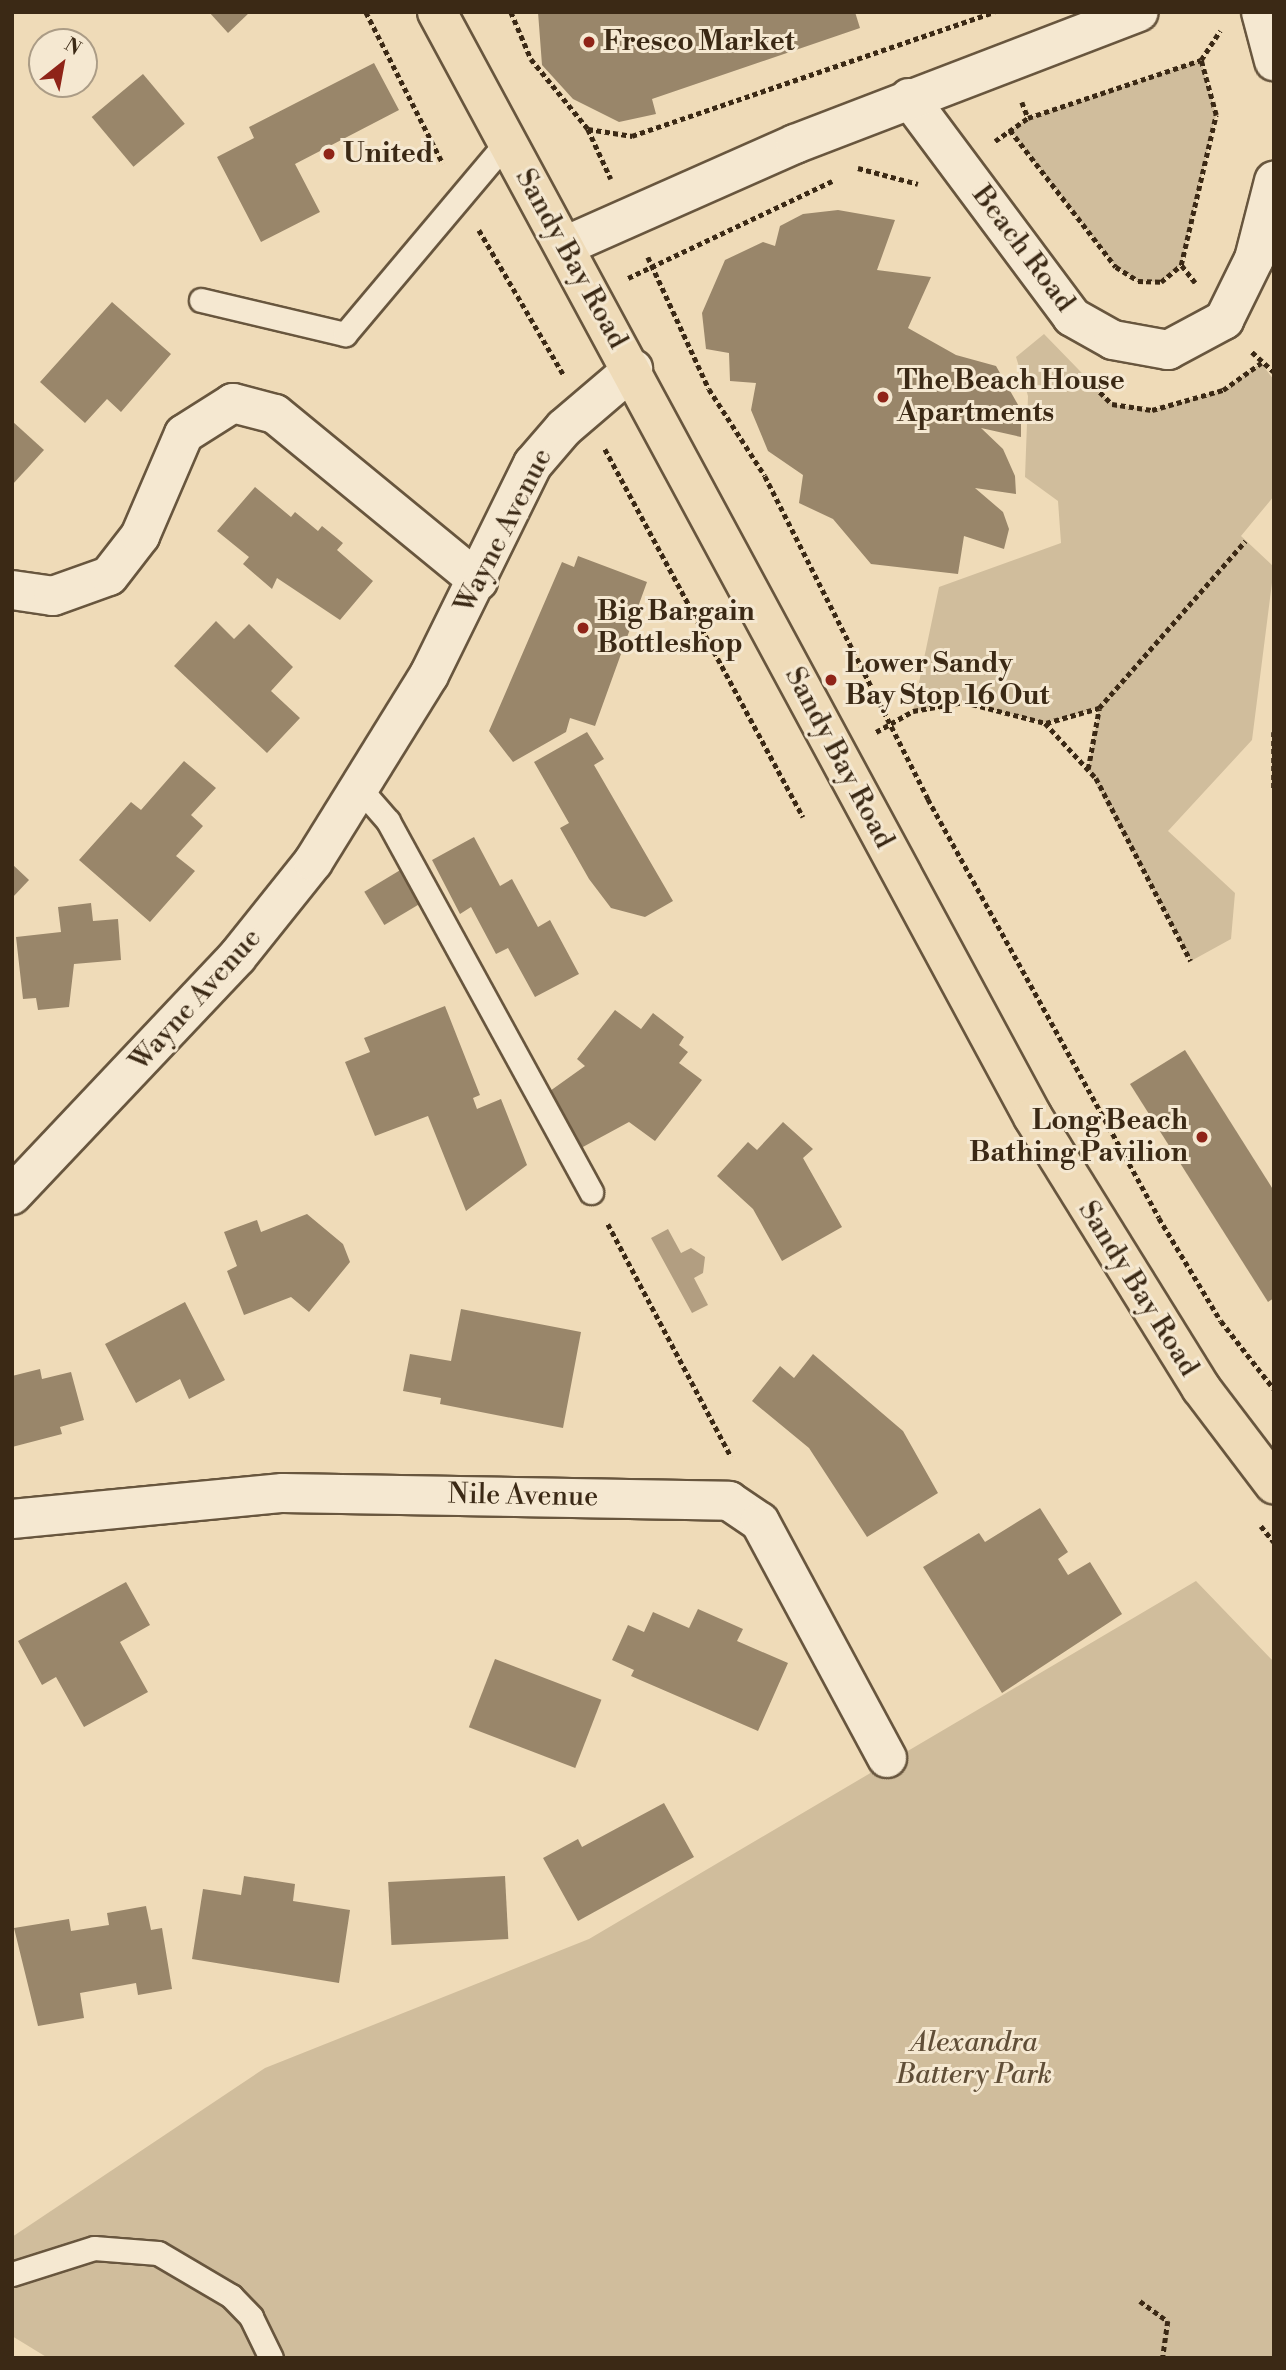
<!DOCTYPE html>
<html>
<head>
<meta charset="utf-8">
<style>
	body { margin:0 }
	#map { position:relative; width:1286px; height:2370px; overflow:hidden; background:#efdbb8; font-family:"Libre Bodoni",serif }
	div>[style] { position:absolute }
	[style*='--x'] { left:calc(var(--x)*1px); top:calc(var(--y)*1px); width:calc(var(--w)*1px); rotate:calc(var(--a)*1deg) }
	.green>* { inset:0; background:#d0bd9c }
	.water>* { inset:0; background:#b29e81 }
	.building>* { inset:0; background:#99866a; transform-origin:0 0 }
	.path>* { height:4.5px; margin-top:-2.25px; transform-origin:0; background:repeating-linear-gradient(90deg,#3b2915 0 5px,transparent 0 8.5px) }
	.roads { filter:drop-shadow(2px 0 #68563e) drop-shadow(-2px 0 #68563e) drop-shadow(0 2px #68563e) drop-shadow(0 -2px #68563e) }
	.lane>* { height:23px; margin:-11.5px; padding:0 11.5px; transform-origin:11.5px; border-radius:11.5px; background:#f5e8d1 }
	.street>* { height:38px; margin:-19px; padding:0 19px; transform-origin:19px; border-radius:19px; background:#f5e8d1 }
	.primary>* { height:38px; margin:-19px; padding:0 19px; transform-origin:19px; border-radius:19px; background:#efdbb8 }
	.dots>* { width:19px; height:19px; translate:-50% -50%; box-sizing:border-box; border:4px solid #f5e8d1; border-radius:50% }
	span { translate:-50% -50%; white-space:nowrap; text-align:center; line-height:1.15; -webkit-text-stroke:6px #f5e8d1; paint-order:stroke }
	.poi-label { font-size:28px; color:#3b2915; font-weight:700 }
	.left { translate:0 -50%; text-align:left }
	.right { translate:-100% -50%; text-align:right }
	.street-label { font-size:28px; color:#3b2915 }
	.park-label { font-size:28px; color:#604e37; font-style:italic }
	.frame { position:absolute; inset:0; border:14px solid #3b2915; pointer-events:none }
	.north { position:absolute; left:28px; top:28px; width:70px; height:70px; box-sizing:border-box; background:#f5e8d1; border:2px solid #ab9c86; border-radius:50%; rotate:31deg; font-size:19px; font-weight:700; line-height:28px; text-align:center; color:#3b2915 }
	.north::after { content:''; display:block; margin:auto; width:24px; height:32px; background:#8f2418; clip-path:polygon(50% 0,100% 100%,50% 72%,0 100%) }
</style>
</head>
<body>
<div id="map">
	<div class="green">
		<i style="clip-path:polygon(1201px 60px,1216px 115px,1181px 265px,1161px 282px,1138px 281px,1116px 267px,1010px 130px,1028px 118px)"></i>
		<i style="clip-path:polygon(1044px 334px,1112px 404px,1152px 410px,1223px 390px,1261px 363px,1274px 380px,1274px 496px,1241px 536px,1274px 567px,1252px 740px,1168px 831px,1235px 893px,1231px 939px,1191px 961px,1088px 769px,1099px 708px,1045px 723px,964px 702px,913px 711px,939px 587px,1061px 543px,1058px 501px,1025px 477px,1028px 396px,1016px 357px)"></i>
		<i style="clip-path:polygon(1196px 1581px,1274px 1662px,1274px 2358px,48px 2358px,12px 2336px,12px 2237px,265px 2068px,589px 1939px)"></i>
	</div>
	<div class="water">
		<i style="clip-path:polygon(668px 1229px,681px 1253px,691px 1248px,705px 1257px,703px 1273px,694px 1278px,708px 1305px,692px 1313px,651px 1238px)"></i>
	</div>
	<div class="building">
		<i style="clip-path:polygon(209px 12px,250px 12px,228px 33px)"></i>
		<i style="clip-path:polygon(538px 12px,855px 12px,860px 28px,652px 99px,656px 114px,619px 122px,573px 99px,542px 65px)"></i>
		<i style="clip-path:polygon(374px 63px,399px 110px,295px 164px,320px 212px,261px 242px,217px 157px,254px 138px,249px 127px)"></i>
		<i style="left:143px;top:74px;width:65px;height:67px;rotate:50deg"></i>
		<i style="clip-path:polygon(838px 210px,895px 220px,877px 270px,931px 277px,908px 328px,956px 355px,996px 366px,1021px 410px,1021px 437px,981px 428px,1003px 449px,1015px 476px,1016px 494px,975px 488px,1003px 512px,1009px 529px,1004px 549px,964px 536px,958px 574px,871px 564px,833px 519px,799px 503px,803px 475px,768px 451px,751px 410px,756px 383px,730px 381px,729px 353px,706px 349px,702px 313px,725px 260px,763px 242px,775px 246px,780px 226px,803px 214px)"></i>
		<i style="clip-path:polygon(112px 302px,171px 354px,121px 412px,107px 399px,85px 423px,40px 382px)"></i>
		<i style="clip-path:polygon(12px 421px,44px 450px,12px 485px)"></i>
		<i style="clip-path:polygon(255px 487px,291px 517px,295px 512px,318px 531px,322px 526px,343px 543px,337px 550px,373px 581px,340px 620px,277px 578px,272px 589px,243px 564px,249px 557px,217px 531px)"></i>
		<i style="clip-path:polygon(578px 556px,647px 582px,595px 726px,570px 718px,566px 732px,513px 762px,489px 731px,562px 562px,574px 567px)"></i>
		<i style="clip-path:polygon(216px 621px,234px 639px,249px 624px,293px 667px,271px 691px,300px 718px,267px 753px,174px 666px)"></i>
		<i style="clip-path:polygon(587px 732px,604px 759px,594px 765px,673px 901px,645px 917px,611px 908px,589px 879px,560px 828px,569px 823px,534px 762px)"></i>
		<i style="clip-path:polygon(184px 761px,216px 788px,191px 815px,203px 826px,176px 856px,195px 871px,150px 922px,79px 860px,131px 802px,141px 810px)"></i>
		<i style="clip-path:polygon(474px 837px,500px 886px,512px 879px,538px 927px,550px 920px,579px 974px,535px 997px,508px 948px,496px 954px,471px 907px,460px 914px,432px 860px)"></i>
		<i style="clip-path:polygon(12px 864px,29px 880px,12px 898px)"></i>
		<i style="left:402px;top:869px;width:39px;height:44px;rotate:59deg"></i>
		<i style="clip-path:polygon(91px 903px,93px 921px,118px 919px,121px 960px,74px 964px,69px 1007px,38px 1010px,36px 998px,23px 999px,16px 937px,61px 932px,58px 907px)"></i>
		<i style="clip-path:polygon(445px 1006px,480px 1095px,473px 1098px,477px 1109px,501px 1099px,527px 1165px,466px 1211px,428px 1116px,375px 1136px,345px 1062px,370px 1052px,364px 1038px)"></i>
		<i style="clip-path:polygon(615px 1010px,641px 1029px,653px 1013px,684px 1037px,679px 1045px,688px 1052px,679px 1063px,702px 1080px,655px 1141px,629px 1122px,581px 1148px,550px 1091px,585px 1066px,577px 1059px)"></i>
		<i style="clip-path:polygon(1185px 1050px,1274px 1191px,1274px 1298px,1268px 1302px,1130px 1084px)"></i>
		<i style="clip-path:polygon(783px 1122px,813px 1149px,803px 1158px,842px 1227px,782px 1261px,753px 1209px,717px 1176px,748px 1142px,757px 1150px)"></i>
		<i style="clip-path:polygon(307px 1214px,343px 1244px,350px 1262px,309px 1312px,291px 1297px,244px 1315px,227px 1271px,237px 1266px,224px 1232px,257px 1220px,261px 1232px)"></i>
		<i style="clip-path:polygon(185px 1302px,225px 1380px,189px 1399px,180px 1379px,136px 1403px,105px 1344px)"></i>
		<i style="clip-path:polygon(461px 1309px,581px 1332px,563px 1428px,440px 1404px,441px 1398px,403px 1391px,410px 1354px,451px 1361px)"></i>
		<i style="clip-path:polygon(813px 1354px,903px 1431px,938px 1493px,867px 1537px,809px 1448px,752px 1401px,780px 1366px,794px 1378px)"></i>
		<i style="clip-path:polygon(40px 1369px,42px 1379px,71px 1372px,84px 1420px,60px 1427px,62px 1434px,12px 1447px,12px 1376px)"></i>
		<i style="clip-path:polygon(1040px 1508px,1068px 1552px,1058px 1559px,1068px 1575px,1090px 1562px,1122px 1614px,1002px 1693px,923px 1567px,979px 1533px,985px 1542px)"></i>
		<i style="clip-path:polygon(126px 1582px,150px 1625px,120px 1642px,148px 1692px,84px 1727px,56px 1677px,42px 1685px,18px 1641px)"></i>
		<i style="clip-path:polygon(698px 1609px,743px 1629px,737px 1641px,788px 1663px,758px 1731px,631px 1676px,634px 1670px,612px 1660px,628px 1625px,644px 1632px,653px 1612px,689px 1628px)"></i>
		<i style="left:495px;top:1659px;width:114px;height:73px;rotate:21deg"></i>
		<i style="clip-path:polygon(664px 1803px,694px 1857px,578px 1921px,543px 1858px,578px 1839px,582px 1847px)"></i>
		<i style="clip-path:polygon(244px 1876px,295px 1884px,293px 1901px,350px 1910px,339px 1983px,192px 1959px,203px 1889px,241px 1895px)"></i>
		<i style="left:505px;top:1876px;width:63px;height:117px;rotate:87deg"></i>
		<i style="clip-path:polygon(146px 1906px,151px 1930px,162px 1928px,172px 1989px,138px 1995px,136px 1983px,80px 1993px,84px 2018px,38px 2026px,14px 1928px,69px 1919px,71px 1931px,109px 1925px,107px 1913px)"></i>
	</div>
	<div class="path">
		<i style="--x:366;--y:12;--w:170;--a:63.1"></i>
		<i style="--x:511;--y:12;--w:51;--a:66.9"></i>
		<i style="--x:531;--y:59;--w:90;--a:50.8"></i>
		<i style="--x:588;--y:129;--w:45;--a:9"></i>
		<i style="--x:632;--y:136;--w:383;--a:-18.9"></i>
		<i style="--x:1022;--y:102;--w:17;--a:69"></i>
		<i style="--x:588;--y:129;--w:55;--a:65.3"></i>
		<i style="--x:1010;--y:130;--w:173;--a:52.3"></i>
		<i style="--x:1116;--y:267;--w:26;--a:32"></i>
		<i style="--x:1138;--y:281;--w:23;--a:2"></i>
		<i style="--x:1161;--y:282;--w:26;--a:-40"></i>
		<i style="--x:995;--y:141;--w:40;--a:-34.9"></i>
		<i style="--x:1028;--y:118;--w:182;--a:-18.5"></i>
		<i style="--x:1201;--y:60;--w:35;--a:-57"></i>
		<i style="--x:858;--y:168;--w:62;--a:14.9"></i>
		<i style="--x:479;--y:230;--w:167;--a:59.7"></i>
		<i style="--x:648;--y:257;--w:145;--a:65.2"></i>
		<i style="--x:709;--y:389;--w:103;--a:57.2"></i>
		<i style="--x:765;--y:476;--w:362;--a:63.2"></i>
		<i style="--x:928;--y:799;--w:478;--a:61.1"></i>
		<i style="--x:1159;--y:1218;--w:120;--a:59"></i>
		<i style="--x:1221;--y:1321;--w:86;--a:52.1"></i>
		<i style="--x:628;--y:278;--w:226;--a:-25.4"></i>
		<i style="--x:1195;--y:283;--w:23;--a:-128"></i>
		<i style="--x:1181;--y:265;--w:154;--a:-76.9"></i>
		<i style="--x:1216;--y:115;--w:57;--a:-105.3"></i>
		<i style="--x:1252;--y:352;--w:30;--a:42"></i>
		<i style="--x:1088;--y:380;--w:34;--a:45"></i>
		<i style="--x:1112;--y:404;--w:40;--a:8.5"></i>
		<i style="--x:1152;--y:410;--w:74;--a:-15.7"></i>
		<i style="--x:1223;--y:390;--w:47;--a:-35.4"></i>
		<i style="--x:605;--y:449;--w:418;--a:61.7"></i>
		<i style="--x:1046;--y:723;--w:55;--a:-15.8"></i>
		<i style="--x:1099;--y:708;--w:222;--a:-48.8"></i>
		<i style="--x:876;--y:732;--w:43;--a:-29.6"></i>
		<i style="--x:913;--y:711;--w:52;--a:-10"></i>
		<i style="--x:964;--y:702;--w:84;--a:14.5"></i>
		<i style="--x:1045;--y:723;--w:75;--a:47.2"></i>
		<i style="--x:1096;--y:778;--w:206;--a:62.6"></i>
		<i style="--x:1274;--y:732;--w:59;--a:90"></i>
		<i style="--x:1088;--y:769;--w:61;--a:-79.6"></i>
		<i style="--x:608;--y:1224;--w:263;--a:62.1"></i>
		<i style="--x:1261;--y:1526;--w:21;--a:51"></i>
		<i style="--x:1140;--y:2301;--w:34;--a:36"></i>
		<i style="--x:1168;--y:2321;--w:37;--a:98"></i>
	</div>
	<div class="roads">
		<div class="lane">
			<i style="--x:201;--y:300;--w:148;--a:13.3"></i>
			<i style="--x:345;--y:334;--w:250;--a:-49.9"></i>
			<i style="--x:361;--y:790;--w:41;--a:48.9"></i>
			<i style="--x:388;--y:821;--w:423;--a:61.3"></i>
			<i style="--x:12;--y:2274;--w:86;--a:-17.6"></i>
			<i style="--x:94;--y:2248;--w:64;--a:4.5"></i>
			<i style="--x:158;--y:2253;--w:85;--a:30.5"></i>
			<i style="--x:231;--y:2296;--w:29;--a:46"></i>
			<i style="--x:251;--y:2317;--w:46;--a:64"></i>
		</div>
		<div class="street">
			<i style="--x:1261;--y:12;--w:51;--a:75.1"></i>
			<i style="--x:909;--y:98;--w:273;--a:53.3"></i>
			<i style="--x:1072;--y:317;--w:47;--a:29.3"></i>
			<i style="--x:1113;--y:340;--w:56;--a:10.3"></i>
			<i style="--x:1168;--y:350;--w:64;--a:-28.2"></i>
			<i style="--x:1224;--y:320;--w:68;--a:-63.8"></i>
			<i style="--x:1254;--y:259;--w:81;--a:-75.6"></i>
			<i style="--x:565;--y:246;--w:252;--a:-23.9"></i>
			<i style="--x:795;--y:144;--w:368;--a:-21"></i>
			<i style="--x:12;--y:590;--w:41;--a:8.3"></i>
			<i style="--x:53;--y:596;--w:59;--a:-19.7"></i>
			<i style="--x:109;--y:576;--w:51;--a:-52.2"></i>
			<i style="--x:140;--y:536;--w:111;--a:-66.7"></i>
			<i style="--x:184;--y:434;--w:58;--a:-32.3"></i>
			<i style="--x:233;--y:403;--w:43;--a:14.7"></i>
			<i style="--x:275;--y:414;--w:263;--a:39.4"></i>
			<i style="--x:12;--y:1195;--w:328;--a:-46.6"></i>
			<i style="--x:237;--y:957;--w:122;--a:-51.3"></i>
			<i style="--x:313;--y:862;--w:220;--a:-58.2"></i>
			<i style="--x:429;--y:675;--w:235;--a:-63.8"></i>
			<i style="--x:533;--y:464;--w:48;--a:-49.3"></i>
			<i style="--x:564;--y:428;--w:91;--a:-40.5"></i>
			<i style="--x:12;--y:1519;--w:272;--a:-5.5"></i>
			<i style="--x:283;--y:1493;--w:446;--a:1"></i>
			<i style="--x:729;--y:1501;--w:37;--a:34"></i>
			<i style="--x:760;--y:1522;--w:268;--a:61.7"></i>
		</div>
		<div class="primary">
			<i style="--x:437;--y:12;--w:1255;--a:61.66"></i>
			<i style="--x:1033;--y:1117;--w:319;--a:58.2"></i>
			<i style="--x:1201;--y:1388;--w:121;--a:52.8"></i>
		</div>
	</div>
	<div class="dots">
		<i style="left:589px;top:42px;background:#8f2418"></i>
		<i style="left:329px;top:154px;background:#8f2418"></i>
		<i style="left:883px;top:397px;background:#8f2418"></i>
		<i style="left:583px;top:628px;background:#8f2418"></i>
		<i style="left:831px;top:680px;background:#8f2418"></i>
		<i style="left:1202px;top:1137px;background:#8f2418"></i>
	</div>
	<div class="poi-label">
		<span class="left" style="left:603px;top:42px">Fresco Market</span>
		<span class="left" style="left:343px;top:154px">United</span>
		<span class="left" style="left:897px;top:397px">The Beach House<br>Apartments</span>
		<span class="left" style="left:597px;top:628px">Big Bargain<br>Bottleshop</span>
		<span class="left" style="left:845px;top:680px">Lower Sandy<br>Bay Stop 16 Out</span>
		<span class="right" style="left:1188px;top:1137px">Long Beach<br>Bathing Pavilion</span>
	</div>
	<div class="street-label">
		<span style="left:1023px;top:249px;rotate:53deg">Beach Road</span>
		<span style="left:571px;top:259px;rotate:61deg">Sandy Bay Road</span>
		<span style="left:504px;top:531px;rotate:-63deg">Wayne Avenue</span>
		<span style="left:839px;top:758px;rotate:62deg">Sandy Bay Road</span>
		<span style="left:196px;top:1000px;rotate:-48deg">Wayne Avenue</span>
		<span style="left:1138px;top:1289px;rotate:58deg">Sandy Bay Road</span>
		<span style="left:523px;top:1496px;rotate:1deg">Nile Avenue</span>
	</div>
	<div class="park-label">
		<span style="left:974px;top:2059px">Alexandra<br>Battery Park</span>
	</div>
	<div class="frame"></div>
	<div class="north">N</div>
</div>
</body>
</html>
